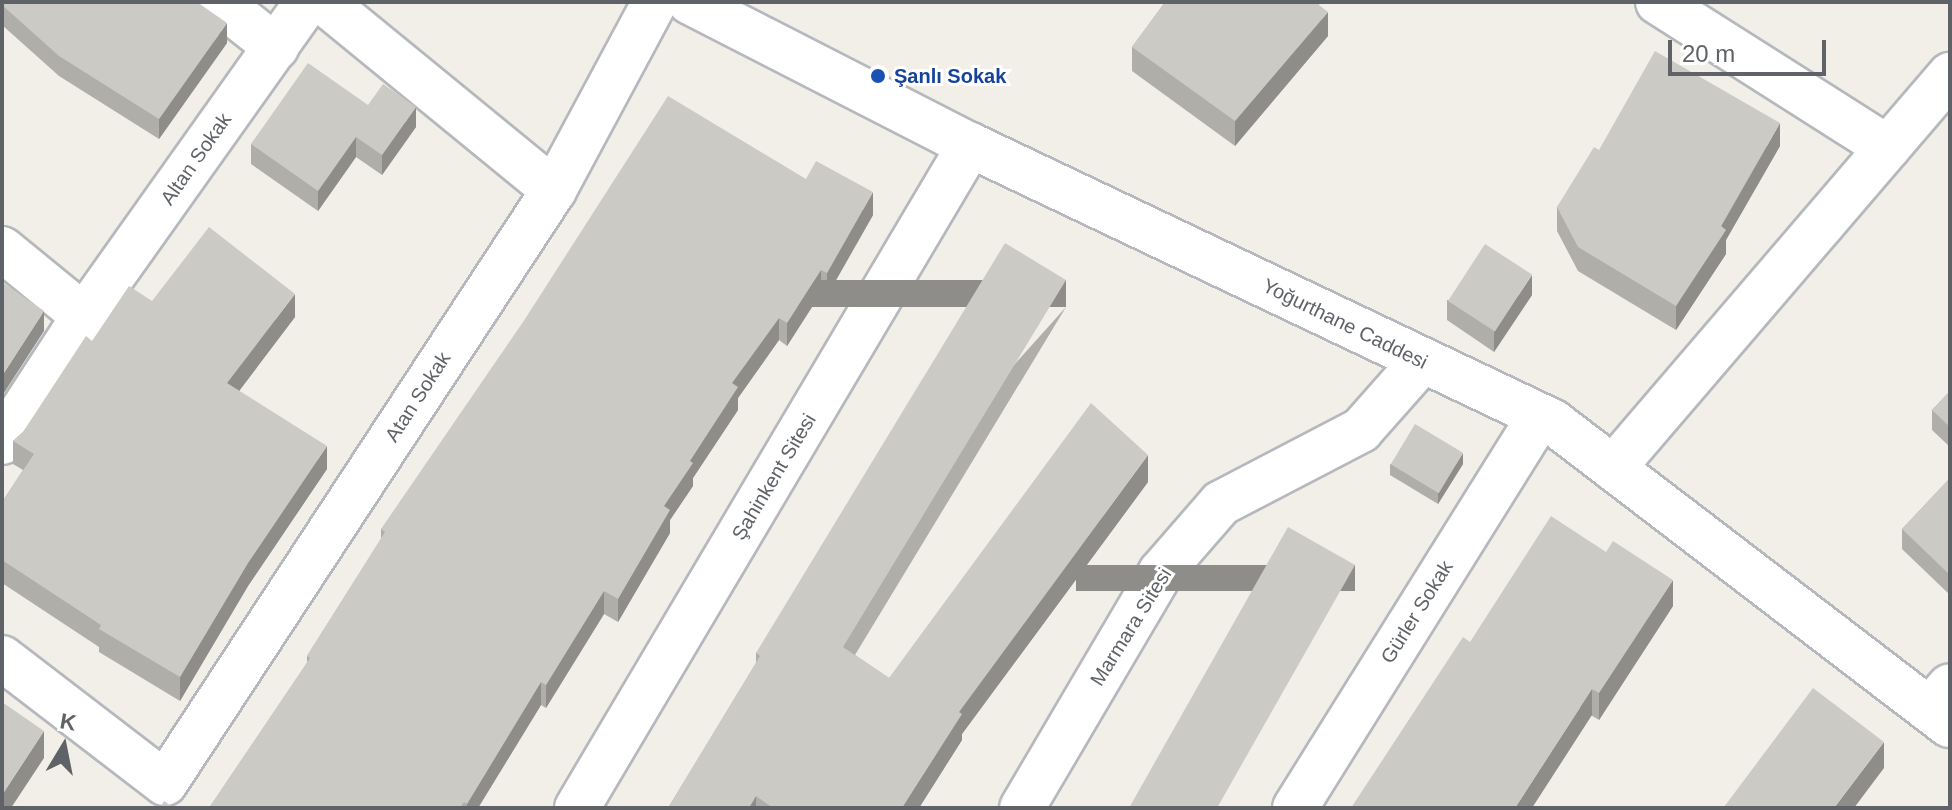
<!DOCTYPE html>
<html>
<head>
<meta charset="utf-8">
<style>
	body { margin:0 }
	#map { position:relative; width:1952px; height:810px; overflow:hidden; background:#f1efe8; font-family:Arial,sans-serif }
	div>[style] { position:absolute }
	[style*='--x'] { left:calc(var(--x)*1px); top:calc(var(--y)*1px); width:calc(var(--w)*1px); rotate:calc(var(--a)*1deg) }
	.roads { filter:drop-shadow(2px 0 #b5b8bc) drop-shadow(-2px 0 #b5b8bc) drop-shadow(0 2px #b5b8bc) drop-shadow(0 -2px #b5b8bc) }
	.minor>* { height:44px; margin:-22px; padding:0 22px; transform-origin:22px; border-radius:22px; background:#fff }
	.secondary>* { height:44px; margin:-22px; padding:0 22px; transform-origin:22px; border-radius:22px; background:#fff }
	.wall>* { inset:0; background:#afaea9 }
	.shaded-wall>* { inset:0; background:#8f8d8a; transform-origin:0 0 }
	.building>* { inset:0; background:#cccac5; transform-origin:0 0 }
	.dots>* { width:22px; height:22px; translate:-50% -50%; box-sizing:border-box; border:4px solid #fff; border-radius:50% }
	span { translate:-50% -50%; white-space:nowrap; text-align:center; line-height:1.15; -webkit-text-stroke:6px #fff; paint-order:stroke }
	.transit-label { font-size:20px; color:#164399; font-weight:700 }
	.left { translate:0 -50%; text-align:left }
	.street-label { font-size:20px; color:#5f6368 }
	.frame { position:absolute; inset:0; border:4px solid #5f6368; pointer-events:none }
	.north { position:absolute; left:24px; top:706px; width:80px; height:80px; -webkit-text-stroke:6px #fff; paint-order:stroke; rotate:10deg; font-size:22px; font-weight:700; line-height:32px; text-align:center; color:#5f6368 }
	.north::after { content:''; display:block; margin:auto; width:28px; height:36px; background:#5f6368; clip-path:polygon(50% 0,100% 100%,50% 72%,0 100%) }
	.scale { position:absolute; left:1668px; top:40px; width:158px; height:36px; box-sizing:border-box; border:4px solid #5f6368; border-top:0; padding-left:10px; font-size:24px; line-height:28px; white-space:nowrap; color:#5f6368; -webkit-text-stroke:6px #fff; paint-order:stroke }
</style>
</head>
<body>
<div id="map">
	<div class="roads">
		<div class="minor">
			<i style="--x:219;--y:2;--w:73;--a:38.3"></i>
			<i style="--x:324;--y:2;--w:297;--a:39.3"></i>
			<i style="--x:1658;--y:2;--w:272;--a:32.4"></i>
			<i style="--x:2;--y:249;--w:106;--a:39.3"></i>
			<i style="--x:2;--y:442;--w:150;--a:-56.9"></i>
			<i style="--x:84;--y:316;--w:385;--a:-54.6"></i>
			<i style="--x:1613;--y:468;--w:518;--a:-49.39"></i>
			<i style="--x:2;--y:658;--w:205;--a:37.5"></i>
			<i style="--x:165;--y:783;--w:709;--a:-56.74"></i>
			<i style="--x:554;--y:190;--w:213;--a:-61.8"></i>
			<i style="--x:1930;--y:709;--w:30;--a:-49"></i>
			<i style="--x:577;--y:808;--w:771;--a:-59.34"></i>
			<i style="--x:1022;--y:808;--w:274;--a:-59.5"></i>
			<i style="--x:1161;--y:572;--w:91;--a:-49"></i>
			<i style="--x:1221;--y:503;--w:158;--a:-27.5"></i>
			<i style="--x:1361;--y:430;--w:92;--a:-48.5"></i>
			<i style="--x:1295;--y:808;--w:462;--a:-58"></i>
			<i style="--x:1540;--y:416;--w:14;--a:25"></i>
		</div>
		<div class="secondary">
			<i style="--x:690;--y:2;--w:314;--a:27.1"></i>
			<i style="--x:970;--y:145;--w:645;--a:25.41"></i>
			<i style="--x:1553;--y:422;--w:499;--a:37.4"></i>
		</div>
	</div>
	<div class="wall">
		<i style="clip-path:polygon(2px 2px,227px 43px,159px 139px,59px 76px,2px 25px)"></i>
		<i style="clip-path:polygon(1165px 2px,1321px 2px,1318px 5px,1328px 36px,1235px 146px,1132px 71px,1132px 47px)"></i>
		<i style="clip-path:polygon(368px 105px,416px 127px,382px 175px,356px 157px,318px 211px,251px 164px,251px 144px)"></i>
		<i style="clip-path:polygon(1780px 146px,1726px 240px,1726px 254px,1676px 330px,1578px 271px,1557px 231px,1557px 207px,1599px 150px)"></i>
		<i style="clip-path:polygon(806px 179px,873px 215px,827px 296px,821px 293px,787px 346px,779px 340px,738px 398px,738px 410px,693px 478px,693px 486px,670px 520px,670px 533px,618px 622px,604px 614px,546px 708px,541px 705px,478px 808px,209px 808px,307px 663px,307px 656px,381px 539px,381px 529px)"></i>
		<i style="clip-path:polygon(1532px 295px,1494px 352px,1447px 320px,1447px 300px)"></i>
		<i style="clip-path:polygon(1066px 307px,855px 655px,889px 678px,1148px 482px,962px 734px,962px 740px,919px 808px,668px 808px,756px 663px,756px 653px)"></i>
		<i style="clip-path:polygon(295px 317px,239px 391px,327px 469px,248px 586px,180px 701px,99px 652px,99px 647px,2px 583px,2px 502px,23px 470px,13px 464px,13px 441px,23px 432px,92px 341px)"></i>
		<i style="clip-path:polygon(1950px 391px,1950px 447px,1932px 430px,1932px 410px)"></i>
		<i style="clip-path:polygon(1390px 464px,1463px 464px,1438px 504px,1390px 475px)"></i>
		<i style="clip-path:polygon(1950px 478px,1950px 595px,1902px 549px,1902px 529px)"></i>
		<i style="clip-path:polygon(1673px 606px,1599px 720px,1470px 642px)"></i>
	</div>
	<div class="shaded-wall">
		<i style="clip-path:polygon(1328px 12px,1328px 36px,1235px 146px,1235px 121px)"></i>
		<i style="clip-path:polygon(227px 23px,227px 43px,159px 139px,159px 119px)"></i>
		<i style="clip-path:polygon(416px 107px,416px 127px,382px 175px,382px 155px)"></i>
		<i style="clip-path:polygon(1780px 123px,1780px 146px,1726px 240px,1726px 254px,1676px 330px,1676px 306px)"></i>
		<i style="clip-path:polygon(356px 137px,356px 157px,318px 211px,318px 191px)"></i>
		<i style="clip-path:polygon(873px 192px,873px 215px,827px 296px,827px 273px)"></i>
		<i style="clip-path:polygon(821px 270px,821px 293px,787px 346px,787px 323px)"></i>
		<i style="clip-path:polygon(1532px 275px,1532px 295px,1494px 352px,1494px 332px)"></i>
		<i style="left:1066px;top:280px;width:27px;height:429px;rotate:90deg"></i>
		<i style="clip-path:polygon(295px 294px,295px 317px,227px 407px,227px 383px)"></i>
		<i style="clip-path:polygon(44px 311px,44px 331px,2px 396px,2px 376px)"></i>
		<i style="clip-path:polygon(779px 318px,779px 340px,738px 398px,738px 410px,693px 478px,693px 486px,670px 520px,670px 533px,618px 622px,618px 599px,664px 506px,732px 383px)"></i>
		<i style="clip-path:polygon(327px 446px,327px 469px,248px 586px,180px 701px,180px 677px,248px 563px)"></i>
		<i style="clip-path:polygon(1463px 453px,1463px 464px,1438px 504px,1438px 493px)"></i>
		<i style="clip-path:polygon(1148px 455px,1148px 482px,962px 734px,962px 740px,919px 808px,902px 808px,959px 712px)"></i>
		<i style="left:1355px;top:565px;width:26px;height:279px;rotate:90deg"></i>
		<i style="clip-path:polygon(1673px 580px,1673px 606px,1599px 720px,1599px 693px)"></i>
		<i style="clip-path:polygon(604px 591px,604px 614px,546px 708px,546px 685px)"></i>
		<i style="clip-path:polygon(541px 682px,541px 705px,478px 808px,467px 808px,467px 804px)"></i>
		<i style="clip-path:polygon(1592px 689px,1592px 715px,1532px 808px,1515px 808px)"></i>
		<i style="clip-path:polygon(44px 731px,44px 758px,11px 808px,2px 808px,2px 795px)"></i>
		<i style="clip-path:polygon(1884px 742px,1884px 768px,1854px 808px,1834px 808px)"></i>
		<i style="clip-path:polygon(756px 796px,756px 808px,749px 808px)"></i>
	</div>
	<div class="building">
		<i style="clip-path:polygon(2px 2px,197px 2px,227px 23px,159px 119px,59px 56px,2px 5px)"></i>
		<i style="clip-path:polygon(1165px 2px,1315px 2px,1328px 12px,1235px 121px,1132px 47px)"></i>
		<i style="clip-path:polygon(1655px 51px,1780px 123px,1721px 226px,1726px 230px,1676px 306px,1578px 247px,1557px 207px,1594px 147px,1599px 150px)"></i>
		<i style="clip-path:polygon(308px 63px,368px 105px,383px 84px,416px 107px,382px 155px,356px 137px,318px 191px,251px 144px)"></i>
		<i style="clip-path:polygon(668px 96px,806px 179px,816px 161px,873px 192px,827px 273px,821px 270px,787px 323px,779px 318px,732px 383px,738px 387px,690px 461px,693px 463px,664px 506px,670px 510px,618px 599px,604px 591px,546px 685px,541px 682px,467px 804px,464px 802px,460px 808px,209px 808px,310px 658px,307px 656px,385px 532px,381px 529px,525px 319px)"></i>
		<i style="clip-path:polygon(209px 227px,295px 294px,227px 383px,327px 446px,248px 563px,180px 677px,99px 629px,101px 625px,2px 560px,2px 502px,34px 454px,13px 441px,23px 432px,86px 336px,92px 341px,129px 286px,152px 301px)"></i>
		<i style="clip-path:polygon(1005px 243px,1066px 280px,843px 647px,889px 678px,1091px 403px,1148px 455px,959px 712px,962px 714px,902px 808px,773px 808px,756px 796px,749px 808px,668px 808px,760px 656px,756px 653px)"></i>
		<i style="left:1485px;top:244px;width:56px;height:68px;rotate:33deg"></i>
		<i style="clip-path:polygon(2px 282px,44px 311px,2px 376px)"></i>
		<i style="clip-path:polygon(1950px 391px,1950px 427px,1932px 410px)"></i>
		<i style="left:1415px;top:424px;width:56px;height:47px;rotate:31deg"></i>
		<i style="clip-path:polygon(1950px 478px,1950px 575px,1902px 529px)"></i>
		<i style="clip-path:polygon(1551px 516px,1606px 552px,1613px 541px,1673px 580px,1599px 693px,1592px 689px,1515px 808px,1351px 808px,1463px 637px,1470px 642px)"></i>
		<i style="clip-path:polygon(1288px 527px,1355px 565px,1217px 808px,1129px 808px)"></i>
		<i style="clip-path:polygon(1813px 688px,1884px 742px,1834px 808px,1725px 808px,1724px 807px)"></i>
		<i style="clip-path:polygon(2px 702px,44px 731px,2px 795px)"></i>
		<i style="clip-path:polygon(164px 801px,174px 808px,160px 808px)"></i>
	</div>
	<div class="dots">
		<i style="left:878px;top:76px;background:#1a4fb4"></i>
	</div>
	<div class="transit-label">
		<span class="left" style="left:894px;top:76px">Şanlı Sokak</span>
	</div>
	<div class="street-label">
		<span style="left:196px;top:159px;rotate:-55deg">Altan Sokak</span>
		<span style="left:1345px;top:324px;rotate:26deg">Yoğurthane Caddesi</span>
		<span style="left:418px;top:397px;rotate:-57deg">Atan Sokak</span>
		<span style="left:774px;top:477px;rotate:-59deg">Şahinkent Sitesi</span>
		<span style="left:1417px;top:612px;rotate:-58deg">Gürler Sokak</span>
		<span style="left:1131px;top:627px;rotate:-58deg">Marmara Sitesi</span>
	</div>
	<div class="frame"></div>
	<div class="north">K</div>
	<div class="scale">20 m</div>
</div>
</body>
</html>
